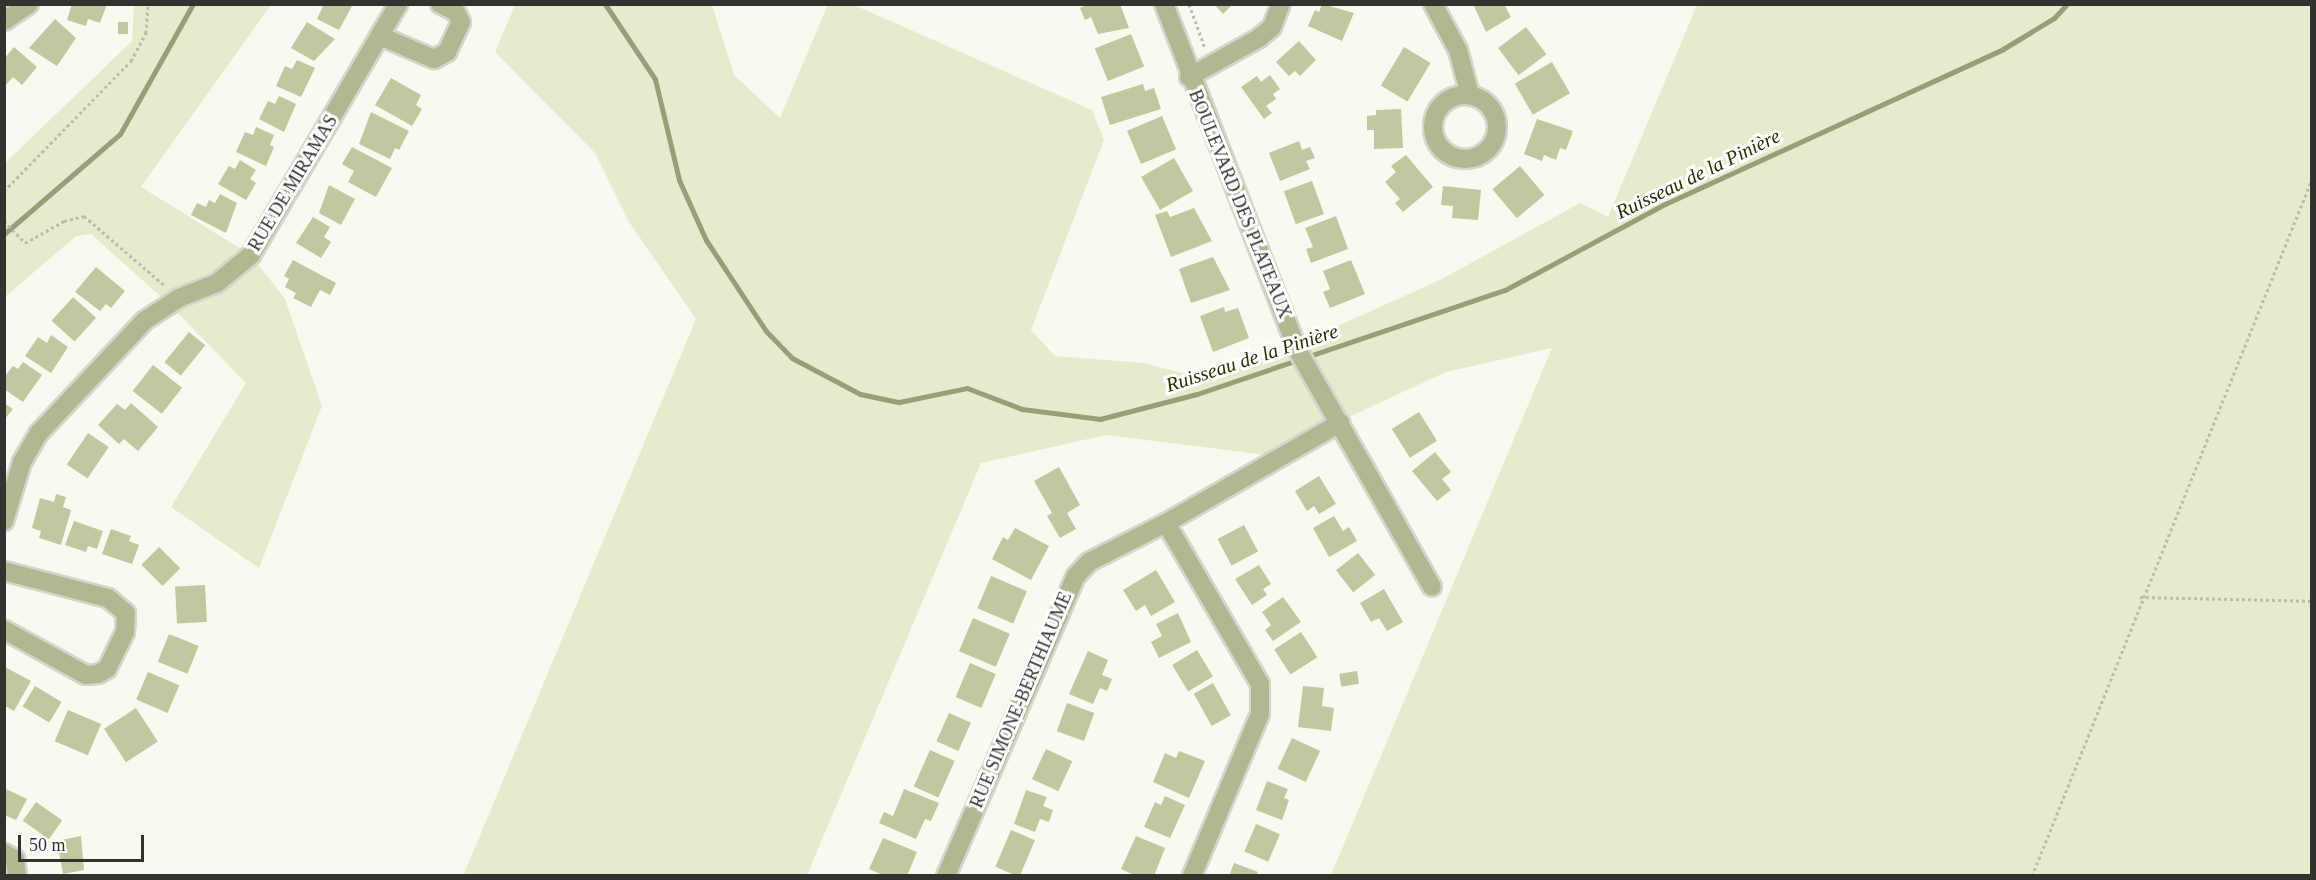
<!DOCTYPE html>
<html>
<head>
<meta charset="utf-8">
<style>
	body { margin:0 }
	#map { position:relative; width:2316px; height:880px; overflow:hidden; background:#f8faef; font-family:Georgia,serif }
	div>[style] { position:absolute }
	[style*='--x'] { left:calc(var(--x)*1px); top:calc(var(--y)*1px); width:calc(var(--w)*1px); rotate:calc(var(--a)*1deg) }
	.green>* { inset:0; background:#e6ebcd }
	.stream>* { height:5px; margin:-2.5px; padding:0 2.5px; transform-origin:2.5px; border-radius:2.5px; background:#999e78 }
	.building>* { inset:0; background:#c1c79f; transform-origin:0 0 }
	.path>* { height:3px; margin-top:-1.5px; transform-origin:0; background:repeating-linear-gradient(90deg,#babbb2 0 3px,transparent 0 6px) }
	.roads { filter:drop-shadow(2px 0 #d4d6cc) drop-shadow(-2px 0 #d4d6cc) drop-shadow(0 2px #d4d6cc) drop-shadow(0 -2px #d4d6cc) }
	.minor>* { height:18px; margin:-9px; padding:0 9px; transform-origin:9px; border-radius:9px; background:#b2b792 }
	.minor>.ring { margin:-9px; padding:0; box-sizing:content-box; background:none; border:18px solid #b2b792; border-radius:50% }
	span { translate:-50% -50%; white-space:nowrap; text-align:center; line-height:1.15; -webkit-text-stroke:6px #fff; paint-order:stroke }
	.street-label { font-size:18px; color:#32322e }
	.water-label { font-size:20px; color:#2b2e00; font-style:italic }
	.frame { position:absolute; inset:0; border:6px solid #32322e; pointer-events:none }
	.scale { position:absolute; left:18px; top:835px; width:126px; height:27px; box-sizing:border-box; border:3px solid #32322e; border-top:0; padding-left:8px; font-size:18px; line-height:21px; white-space:nowrap; color:#32322e; -webkit-text-stroke:4px #fff; paint-order:stroke }
</style>
</head>
<body>
<div id="map">
	<div class="green">
		<i style="clip-path:polygon(828px 4px,854px 5px,1092px 110px,1104px 140px,1031px 330px,1055px 356px,1144px 363px,1197px 377px,1269px 357px,1442px 279px,1580px 203px,1608px 217px,1697px 5px,2311px 5px,2311px 875px,1331px 875px,1552px 348px,1446px 372px,1267px 455px,1106px 435px,981px 463px,807px 875px,463px 876px,696px 319px,629px 222px,595px 153px,495px 52px,515px 5px,712px 5px,734px 75px,780px 118px)"></i>
		<i style="clip-path:polygon(134px 5px,271px 5px,141px 187px,251px 255px,285px 299px,322px 406px,259px 568px,171px 507px,246px 383px,169px 304px,91px 234px,76px 236px,5px 297px,4px 164px,132px 41px)"></i>
	</div>
	<div class="stream">
		<i style="--x:605;--y:4;--w:90;--a:56.3"></i>
		<i style="--x:655;--y:79;--w:104;--a:76.6"></i>
		<i style="--x:679;--y:180;--w:66;--a:65.8"></i>
		<i style="--x:706;--y:240;--w:109;--a:56.6"></i>
		<i style="--x:766;--y:331;--w:37;--a:46"></i>
		<i style="--x:792;--y:358;--w:77;--a:27.9"></i>
		<i style="--x:860;--y:394;--w:40;--a:12"></i>
		<i style="--x:899;--y:402;--w:69;--a:-11.6"></i>
		<i style="--x:967;--y:388;--w:59;--a:20.9"></i>
		<i style="--x:1022;--y:409;--w:79;--a:7.3"></i>
		<i style="--x:1100;--y:419;--w:100;--a:-14.5"></i>
		<i style="--x:1197;--y:394;--w:325;--a:-18.7"></i>
		<i style="--x:1505;--y:290;--w:182;--a:-28.3"></i>
		<i style="--x:1665;--y:204;--w:372;--a:-24.6"></i>
		<i style="--x:2003;--y:49;--w:60;--a:-31.3"></i>
		<i style="--x:2054;--y:18;--w:19;--a:-47"></i>
		<i style="--x:4;--y:234;--w:153;--a:-40.8"></i>
		<i style="--x:120;--y:134;--w:149;--a:-60.7"></i>
	</div>
	<div class="building">
		<i style="clip-path:polygon(72px 4px,107px 4px,100px 23px,88px 19px,86px 26px,67px 20px)"></i>
		<i style="clip-path:polygon(324px 4px,353px 4px,339px 30px,317px 19px)"></i>
		<i style="clip-path:polygon(1089px 4px,1120px 4px,1129px 28px,1098px 34px,1091px 17px,1085px 20px,1080px 8px)"></i>
		<i style="clip-path:polygon(1214px 4px,1233px 4px,1223px 14px)"></i>
		<i style="clip-path:polygon(1322px 4px,1354px 13px,1342px 41px,1308px 26px,1315px 10px,1319px 12px)"></i>
		<i style="clip-path:polygon(1473px 4px,1504px 4px,1511px 17px,1486px 32px)"></i>
		<i style="clip-path:polygon(55px 19px,76px 38px,57px 66px,29px 48px)"></i>
		<i style="left:118px;top:22px;width:10px;height:12px"></i>
		<i style="clip-path:polygon(307px 22px,335px 39px,314px 61px,291px 48px)"></i>
		<i style="left:1526px;top:27px;width:34px;height:35px;rotate:53deg"></i>
		<i style="left:1131px;top:34px;width:35px;height:39px;rotate:68deg"></i>
		<i style="clip-path:polygon(1299px 41px,1316px 60px,1300px 76px,1295px 71px,1289px 76px,1276px 62px)"></i>
		<i style="clip-path:polygon(14px 47px,37px 67px,22px 85px,13px 77px,4px 87px,4px 59px)"></i>
		<i style="left:1404px;top:47px;width:31px;height:45px;rotate:31deg"></i>
		<i style="clip-path:polygon(297px 60px,315px 68px,301px 97px,276px 86px,285px 66px,292px 69px)"></i>
		<i style="left:1552px;top:62px;width:36px;height:43px;rotate:60deg"></i>
		<i style="clip-path:polygon(1270px 75px,1280px 89px,1273px 94px,1276px 99px,1266px 106px,1272px 113px,1264px 119px,1241px 87px,1257px 76px,1261px 82px)"></i>
		<i style="clip-path:polygon(391px 78px,421px 95px,416px 105px,422px 109px,412px 126px,375px 105px)"></i>
		<i style="clip-path:polygon(1143px 84px,1145px 91px,1154px 88px,1161px 109px,1110px 125px,1101px 97px)"></i>
		<i style="clip-path:polygon(279px 96px,296px 104px,284px 132px,259px 119px,268px 101px,275px 104px)"></i>
		<i style="clip-path:polygon(1401px 109px,1403px 148px,1374px 149px,1374px 130px,1367px 130px,1367px 116px,1376px 115px,1376px 110px)"></i>
		<i style="clip-path:polygon(371px 112px,409px 131px,399px 150px,395px 148px,390px 159px,359px 144px)"></i>
		<i style="left:1162px;top:116px;width:36px;height:38px;rotate:67deg"></i>
		<i style="clip-path:polygon(1537px 119px,1573px 131px,1566px 150px,1560px 148px,1556px 160px,1544px 155px,1542px 161px,1524px 154px)"></i>
		<i style="clip-path:polygon(256px 127px,274px 135px,270px 145px,274px 147px,266px 166px,236px 152px,245px 132px,253px 135px)"></i>
		<i style="clip-path:polygon(1299px 141px,1302px 150px,1310px 147px,1315px 158px,1306px 161px,1310px 169px,1280px 181px,1269px 153px)"></i>
		<i style="clip-path:polygon(352px 147px,392px 168px,376px 197px,348px 182px,354px 171px,342px 164px)"></i>
		<i style="clip-path:polygon(1406px 155px,1433px 187px,1403px 212px,1395px 203px,1400px 199px,1385px 182px,1396px 172px,1391px 166px)"></i>
		<i style="left:1174px;top:158px;width:38px;height:38px;rotate:60deg"></i>
		<i style="clip-path:polygon(240px 160px,256px 170px,250px 179px,256px 183px,246px 200px,218px 184px,229px 166px,235px 169px)"></i>
		<i style="left:1520px;top:166px;width:38px;height:36px;rotate:50deg"></i>
		<i style="left:1312px;top:181px;width:35px;height:30px;rotate:70deg"></i>
		<i style="clip-path:polygon(329px 185px,355px 199px,341px 225px,319px 213px)"></i>
		<i style="clip-path:polygon(1443px 186px,1481px 190px,1478px 220px,1452px 218px,1453px 206px,1441px 205px)"></i>
		<i style="clip-path:polygon(220px 194px,237px 203px,226px 233px,191px 215px,197px 203px,206px 207px,209px 200px,215px 203px)"></i>
		<i style="clip-path:polygon(1194px 208px,1212px 241px,1171px 257px,1155px 215px,1167px 211px,1170px 217px)"></i>
		<i style="clip-path:polygon(1336px 216px,1348px 249px,1311px 263px,1306px 249px,1313px 247px,1305px 228px)"></i>
		<i style="clip-path:polygon(313px 217px,330px 227px,324px 237px,331px 242px,321px 258px,296px 243px)"></i>
		<i style="clip-path:polygon(1213px 257px,1230px 290px,1191px 303px,1179px 269px)"></i>
		<i style="clip-path:polygon(293px 260px,336px 283px,330px 295px,320px 290px,311px 307px,293px 298px,296px 293px,285px 287px,289px 279px,284px 276px)"></i>
		<i style="clip-path:polygon(1351px 260px,1365px 294px,1330px 308px,1323px 292px,1330px 289px,1323px 271px)"></i>
		<i style="clip-path:polygon(96px 267px,125px 291px,111px 308px,106px 304px,100px 311px,75px 292px)"></i>
		<i style="left:73px;top:297px;width:31px;height:32px;rotate:42deg"></i>
		<i style="clip-path:polygon(1224px 307px,1225px 312px,1238px 308px,1249px 338px,1213px 352px,1200px 316px)"></i>
		<i style="left:189px;top:332px;width:21px;height:39px;rotate:39deg"></i>
		<i style="clip-path:polygon(51px 335px,68px 347px,51px 373px,25px 356px,38px 337px,47px 343px)"></i>
		<i style="clip-path:polygon(23px 362px,42px 375px,23px 402px,4px 389px,4px 377px,13px 366px,18px 369px)"></i>
		<i style="left:153px;top:365px;width:37px;height:33px;rotate:38deg"></i>
		<i style="clip-path:polygon(4px 403px,13px 409px,4px 420px)"></i>
		<i style="clip-path:polygon(131px 403px,158px 427px,138px 451px,124px 439px,119px 444px,98px 425px,117px 404px,125px 410px)"></i>
		<i style="left:1419px;top:412px;width:34px;height:32px;rotate:58deg"></i>
		<i style="left:88px;top:433px;width:25px;height:38px;rotate:34deg"></i>
		<i style="clip-path:polygon(1435px 452px,1451px 472px,1442px 479px,1451px 490px,1437px 501px,1412px 471px)"></i>
		<i style="clip-path:polygon(1059px 467px,1080px 505px,1067px 513px,1076px 529px,1060px 538px,1047px 516px,1052px 513px,1034px 481px)"></i>
		<i style="clip-path:polygon(1319px 476px,1336px 504px,1319px 514px,1314px 506px,1307px 511px,1295px 491px)"></i>
		<i style="clip-path:polygon(56px 494px,66px 497px,63px 507px,71px 510px,61px 545px,39px 538px,41px 531px,32px 528px,40px 498px,54px 502px)"></i>
		<i style="clip-path:polygon(1334px 516px,1343px 531px,1349px 527px,1357px 541px,1329px 557px,1313px 528px)"></i>
		<i style="clip-path:polygon(74px 521px,103px 531px,97px 549px,88px 546px,86px 552px,65px 545px)"></i>
		<i style="left:1244px;top:525px;width:30px;height:30px;rotate:62deg"></i>
		<i style="clip-path:polygon(1015px 528px,1049px 546px,1031px 580px,992px 559px,1003px 537px,1008px 540px)"></i>
		<i style="clip-path:polygon(111px 529px,131px 536px,129px 541px,139px 545px,132px 564px,102px 554px)"></i>
		<i style="left:159px;top:547px;width:30px;height:25px;rotate:45deg"></i>
		<i style="left:1358px;top:553px;width:28px;height:28px;rotate:52deg"></i>
		<i style="clip-path:polygon(1259px 565px,1271px 584px,1263px 589px,1267px 595px,1252px 605px,1235px 579px)"></i>
		<i style="clip-path:polygon(1156px 570px,1175px 602px,1151px 616px,1145px 605px,1136px 611px,1123px 590px)"></i>
		<i style="left:991px;top:576px;width:39px;height:35px;rotate:23deg"></i>
		<i style="left:205px;top:585px;width:37px;height:30px;rotate:87deg"></i>
		<i style="clip-path:polygon(1384px 589px,1403px 622px,1387px 631px,1379px 618px,1371px 622px,1360px 603px)"></i>
		<i style="clip-path:polygon(1283px 597px,1301px 622px,1273px 641px,1265px 630px,1271px 625px,1262px 612px)"></i>
		<i style="clip-path:polygon(1178px 613px,1191px 642px,1159px 658px,1151px 642px,1162px 636px,1156px 624px)"></i>
		<i style="left:973px;top:618px;width:40px;height:36px;rotate:23deg"></i>
		<i style="left:1301px;top:632px;width:30px;height:32px;rotate:57deg"></i>
		<i style="left:169px;top:634px;width:32px;height:30px;rotate:22deg"></i>
		<i style="left:1197px;top:650px;width:31px;height:29px;rotate:59deg"></i>
		<i style="clip-path:polygon(1088px 651px,1108px 660px,1102px 675px,1112px 679px,1107px 691px,1100px 688px,1093px 704px,1069px 694px)"></i>
		<i style="left:970px;top:663px;width:28px;height:37px;rotate:23deg"></i>
		<i style="clip-path:polygon(5px 667px,31px 681px,14px 711px,5px 706px)"></i>
		<i style="left:1357px;top:671px;width:13px;height:18px;rotate:81deg"></i>
		<i style="left:148px;top:672px;width:34px;height:30px;rotate:23deg"></i>
		<i style="left:1213px;top:683px;width:37px;height:22px;rotate:61deg"></i>
		<i style="left:35px;top:686px;width:31px;height:24px;rotate:31deg"></i>
		<i style="clip-path:polygon(1303px 686px,1324px 688px,1322px 706px,1334px 708px,1331px 731px,1298px 727px)"></i>
		<i style="left:1067px;top:703px;width:29px;height:30px;rotate:20deg"></i>
		<i style="left:136px;top:708px;width:40px;height:38px;rotate:57deg"></i>
		<i style="left:68px;top:710px;width:36px;height:34px;rotate:23deg"></i>
		<i style="left:949px;top:713px;width:24px;height:31px;rotate:24deg"></i>
		<i style="left:1292px;top:738px;width:31px;height:34px;rotate:25deg"></i>
		<i style="left:1046px;top:749px;width:29px;height:33px;rotate:25deg"></i>
		<i style="left:930px;top:750px;width:27px;height:40px;rotate:24deg"></i>
		<i style="clip-path:polygon(1179px 751px,1205px 761px,1189px 798px,1153px 782px,1165px 753px,1176px 758px)"></i>
		<i style="clip-path:polygon(1267px 781px,1288px 789px,1284px 798px,1289px 800px,1282px 820px,1256px 810px)"></i>
		<i style="clip-path:polygon(4px 788px,27px 799px,16px 820px,4px 815px)"></i>
		<i style="clip-path:polygon(904px 789px,939px 803px,931px 821px,925px 819px,916px 839px,879px 823px,884px 812px,893px 816px)"></i>
		<i style="clip-path:polygon(1026px 790px,1047px 797px,1043px 806px,1053px 810px,1049px 822px,1040px 819px,1035px 832px,1014px 824px)"></i>
		<i style="clip-path:polygon(1165px 796px,1185px 805px,1170px 838px,1144px 827px,1155px 802px,1161px 805px)"></i>
		<i style="left:36px;top:802px;width:32px;height:23px;rotate:35deg"></i>
		<i style="left:1256px;top:824px;width:26px;height:30px;rotate:23deg"></i>
		<i style="left:1011px;top:830px;width:26px;height:40px;rotate:23deg"></i>
		<i style="clip-path:polygon(81px 836px,84px 870px,63px 874px,57px 841px)"></i>
		<i style="clip-path:polygon(1136px 836px,1165px 848px,1154px 876px,1136px 876px,1121px 869px)"></i>
		<i style="clip-path:polygon(883px 838px,917px 852px,907px 876px,885px 876px,869px 869px)"></i>
		<i style="clip-path:polygon(1234px 863px,1258px 872px,1256px 876px,1229px 876px)"></i>
	</div>
	<div class="path">
		<i style="--x:1189;--y:4;--w:47;--a:70"></i>
		<i style="--x:4;--y:191;--w:182;--a:-45.7"></i>
		<i style="--x:131;--y:61;--w:32;--a:-62"></i>
		<i style="--x:146;--y:33;--w:29;--a:-86"></i>
		<i style="--x:4;--y:221;--w:30;--a:46"></i>
		<i style="--x:25;--y:243;--w:45;--a:-29.4"></i>
		<i style="--x:64;--y:221;--w:21;--a:-14"></i>
		<i style="--x:84;--y:216;--w:107;--a:40.8"></i>
		<i style="--x:2140;--y:597;--w:172;--a:1.3"></i>
		<i style="--x:2032;--y:876;--w:751;--a:-68.11"></i>
	</div>
	<div class="roads">
		<div class="minor">
			<i style="--x:1164;--y:4;--w:372;--a:68.9"></i>
			<i style="--x:1298;--y:351;--w:271;--a:60.4"></i>
			<i style="--x:1433;--y:4;--w:52;--a:61.5"></i>
			<i style="--x:1458;--y:50;--w:47;--a:75.1"></i>
			<i style="--x:4;--y:21;--w:30;--a:-34"></i>
			<i style="--x:380;--y:36;--w:59;--a:23.1"></i>
			<i style="--x:434;--y:59;--w:15;--a:-28"></i>
			<i style="--x:447;--y:52;--w:33;--a:-65"></i>
			<i style="--x:461;--y:22;--w:11;--a:-117"></i>
			<i style="--x:456;--y:12;--w:18;--a:-153"></i>
			<i style="--x:1189;--y:77;--w:80;--a:-29.1"></i>
			<i style="--x:1259;--y:38;--w:17;--a:-40"></i>
			<i style="--x:1272;--y:27;--w:25;--a:-69"></i>
			<i class="ring" style="left:1433px;top:95px;width:46px;height:46px"></i>
			<i style="--x:4;--y:521;--w:62;--a:-73"></i>
			<i style="--x:22;--y:462;--w:34;--a:-60"></i>
			<i style="--x:39;--y:433;--w:154;--a:-46.8"></i>
			<i style="--x:144;--y:321;--w:42;--a:-33.3"></i>
			<i style="--x:179;--y:298;--w:41;--a:-21.5"></i>
			<i style="--x:217;--y:283;--w:44;--a:-39.5"></i>
			<i style="--x:251;--y:255;--w:291;--a:-59.6"></i>
			<i style="--x:1166;--y:523;--w:186;--a:59.7"></i>
			<i style="--x:1260;--y:684;--w:30;--a:90"></i>
			<i style="--x:1260;--y:714;--w:176;--a:112.8"></i>
			<i style="--x:4;--y:571;--w:107;--a:14.6"></i>
			<i style="--x:108;--y:598;--w:23;--a:40"></i>
			<i style="--x:126;--y:613;--w:19;--a:93"></i>
			<i style="--x:125;--y:632;--w:41;--a:115.9"></i>
			<i style="--x:107;--y:669;--w:10;--a:151"></i>
			<i style="--x:98;--y:674;--w:12;--a:175"></i>
			<i style="--x:86;--y:675;--w:94;--a:-151.2"></i>
			<i style="--x:4;--y:853;--w:13;--a:29"></i>
			<i style="--x:15;--y:859;--w:17;--a:83"></i>
			<i style="--x:946;--y:876;--w:327;--a:-66.6"></i>
			<i style="--x:1076;--y:576;--w:19;--a:-47"></i>
			<i style="--x:1089;--y:562;--w:86;--a:-26.9"></i>
			<i style="--x:1166;--y:523;--w:201;--a:-29.9"></i>
		</div>
	</div>
	<div class="street-label">
		<span style="left:293px;top:183px;rotate:-59deg">RUE DE MIRAMAS</span>
		<span style="left:1240px;top:204px;rotate:68deg">BOULEVARD DES PLATEAUX</span>
		<span style="left:1021px;top:700px;rotate:-67deg">RUE SIMONE-BERTHIAUME</span>
	</div>
	<div class="water-label">
		<span style="left:1698px;top:174px;rotate:-26deg">Ruisseau de la Pinière</span>
		<span style="left:1252px;top:358px;rotate:-18deg">Ruisseau de la Pinière</span>
	</div>
	<div class="frame"></div>
	<div class="scale">50 m</div>
</div>
</body>
</html>
